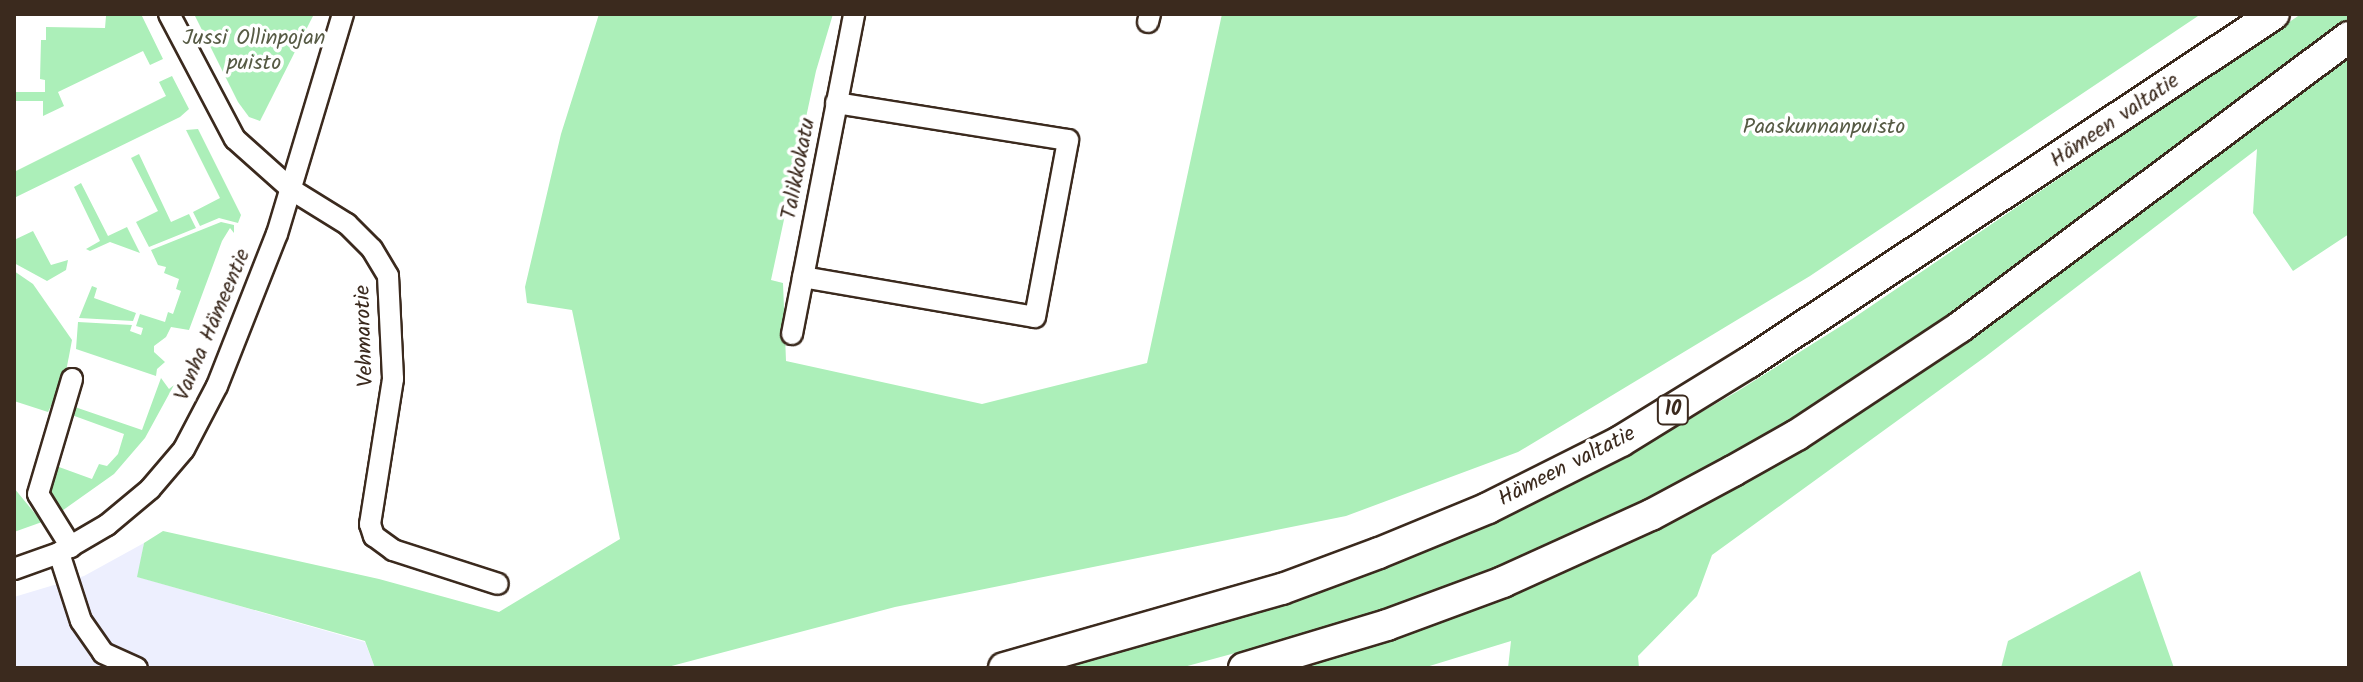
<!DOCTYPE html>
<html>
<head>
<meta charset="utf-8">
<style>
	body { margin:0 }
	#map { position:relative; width:2363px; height:682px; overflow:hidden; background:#fff; font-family:Kalam,sans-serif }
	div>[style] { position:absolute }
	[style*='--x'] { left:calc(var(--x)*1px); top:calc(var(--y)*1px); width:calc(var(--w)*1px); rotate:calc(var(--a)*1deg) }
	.built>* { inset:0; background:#edeffe }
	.green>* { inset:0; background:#acefb9 }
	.roads { filter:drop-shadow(2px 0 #3b2a1e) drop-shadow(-2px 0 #3b2a1e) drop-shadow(0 2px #3b2a1e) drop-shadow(0 -2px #3b2a1e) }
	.minor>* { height:20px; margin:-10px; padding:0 10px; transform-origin:10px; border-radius:10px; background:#fff }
	.highway>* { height:30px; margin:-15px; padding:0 15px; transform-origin:15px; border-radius:15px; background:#fff }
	span { translate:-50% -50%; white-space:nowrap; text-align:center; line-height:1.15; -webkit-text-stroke:7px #fff; paint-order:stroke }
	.shield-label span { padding:2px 6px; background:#fff; border:2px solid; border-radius:6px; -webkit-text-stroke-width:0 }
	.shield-label { font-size:20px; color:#3b2a1e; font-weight:700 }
	.park-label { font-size:22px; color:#575b45 }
	.street-label { font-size:22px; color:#3b2a1e }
	.frame { position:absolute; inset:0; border:16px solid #3b2a1e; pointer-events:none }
</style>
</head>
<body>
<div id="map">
	<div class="built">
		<i style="clip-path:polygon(144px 543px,138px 577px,365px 642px,375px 668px,14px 668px,14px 597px,84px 576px)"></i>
	</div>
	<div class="green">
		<i style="clip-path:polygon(101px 14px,141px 14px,163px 59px,150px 65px,143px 51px,58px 92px,64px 106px,43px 116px,43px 101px,14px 101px,14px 92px,45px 92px,45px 80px,40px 79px,41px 40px,46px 40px,46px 27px,105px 28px,106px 16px)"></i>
		<i style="clip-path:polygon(194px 14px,314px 14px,260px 121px,249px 117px,238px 102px)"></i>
		<i style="clip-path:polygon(599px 14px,833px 14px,816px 71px,771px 280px,783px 283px,786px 361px,982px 404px,1147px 363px,1222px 14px,2201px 14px,1810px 276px,1518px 452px,1346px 516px,895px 607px,664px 668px,375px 668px,365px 641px,137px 577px,144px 543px,163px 531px,379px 579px,499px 612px,620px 539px,572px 310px,527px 303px,525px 287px,561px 134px)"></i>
		<i style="clip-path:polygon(2301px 14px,2349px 14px,2349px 18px,2108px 200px,1888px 358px,1765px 437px,1644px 501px,1511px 562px,1357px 620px,1180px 668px,1056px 668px,1344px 583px,1496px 518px,1623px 457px,1738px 391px,1852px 319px)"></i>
		<i style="clip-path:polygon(2349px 56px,2349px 234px,2293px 271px,2253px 213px,2257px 149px,1985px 357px,1712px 555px,1697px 596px,1638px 656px,1639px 668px,1508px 668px,1511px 641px,1423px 668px,1297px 668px,1369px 647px,1502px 598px,1659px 528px,1778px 464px,1965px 343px)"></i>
		<i style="clip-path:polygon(172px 76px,189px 109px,180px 117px,14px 198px,14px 172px,166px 96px,159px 82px)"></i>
		<i style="clip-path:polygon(198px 129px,241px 215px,238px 223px,219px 218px,200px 226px,193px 212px,220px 198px,186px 130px)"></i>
		<i style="clip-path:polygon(139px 154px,171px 222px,189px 214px,196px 228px,149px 247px,136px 222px,158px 211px,131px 158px)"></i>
		<i style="clip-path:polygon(81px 183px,108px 236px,127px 227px,140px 253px,110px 242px,90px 251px,86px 249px,100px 241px,74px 187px)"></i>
		<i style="clip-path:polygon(221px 222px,234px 225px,234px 233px,230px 228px,222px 241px,189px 330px,171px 327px,166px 337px,154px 346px,154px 352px,165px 362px,157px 369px,156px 376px,76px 349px,78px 322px,132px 325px,130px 331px,141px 335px,143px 328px,136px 326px,140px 314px,165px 322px,168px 312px,173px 314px,181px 291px,176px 289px,179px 279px,164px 273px,166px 267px,158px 265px,151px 250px)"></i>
		<i style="clip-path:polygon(33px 231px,51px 265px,68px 260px,66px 270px,47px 281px,14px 263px,14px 240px)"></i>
		<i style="clip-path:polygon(14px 271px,33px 284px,72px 340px,65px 377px,48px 412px,14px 401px)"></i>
		<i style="clip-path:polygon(92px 286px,97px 288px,94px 298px,136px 313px,133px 321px,79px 318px)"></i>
		<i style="clip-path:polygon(161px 378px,169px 389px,174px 385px,145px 438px,114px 474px,59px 513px,47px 495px,54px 469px,59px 467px,92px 479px,99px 464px,107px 466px,118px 454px,124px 434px,69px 414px,72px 406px,142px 430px)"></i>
		<i style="clip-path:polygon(14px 488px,42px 522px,14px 532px)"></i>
		<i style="clip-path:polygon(2140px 571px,2174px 668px,2001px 668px,2008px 641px)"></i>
	</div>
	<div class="roads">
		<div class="minor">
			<i style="--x:169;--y:14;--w:141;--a:62.2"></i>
			<i style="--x:235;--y:139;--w:76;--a:41.8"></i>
			<i style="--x:292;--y:190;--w:65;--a:31.7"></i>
			<i style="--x:347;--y:224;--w:35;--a:45"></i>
			<i style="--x:372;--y:249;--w:31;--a:59"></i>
			<i style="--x:388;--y:276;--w:103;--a:87.2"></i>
			<i style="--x:393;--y:379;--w:147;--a:99"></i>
			<i style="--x:370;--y:524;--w:13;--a:72"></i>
			<i style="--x:374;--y:536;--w:24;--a:36"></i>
			<i style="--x:393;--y:550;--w:110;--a:17.9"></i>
			<i style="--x:1148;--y:22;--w:8;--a:-76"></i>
			<i style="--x:803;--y:277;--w:235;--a:9.8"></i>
			<i style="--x:1035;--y:317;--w:180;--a:-79.4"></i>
			<i style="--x:1068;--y:140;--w:235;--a:-170.9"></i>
			<i style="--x:792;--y:334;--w:326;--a:-79"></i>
			<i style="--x:71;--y:547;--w:62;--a:-121.9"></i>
			<i style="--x:38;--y:494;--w:120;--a:-73.5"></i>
			<i style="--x:59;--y:553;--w:71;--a:72.1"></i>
			<i style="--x:81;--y:621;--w:39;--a:55"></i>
			<i style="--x:103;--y:653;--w:37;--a:24"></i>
			<i style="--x:14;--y:569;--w:48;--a:-19.6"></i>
			<i style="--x:59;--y:553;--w:56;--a:-30.3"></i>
			<i style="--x:107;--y:525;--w:56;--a:-39.9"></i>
			<i style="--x:150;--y:489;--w:52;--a:-49.6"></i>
			<i style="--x:184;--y:449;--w:71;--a:-62.4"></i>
			<i style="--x:217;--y:386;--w:163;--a:-68.5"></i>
			<i style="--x:277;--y:234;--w:230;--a:-73.3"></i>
		</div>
		<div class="highway">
			<i style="--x:1004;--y:668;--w:289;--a:-15.9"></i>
			<i style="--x:1282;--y:589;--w:103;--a:-20.4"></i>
			<i style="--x:1379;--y:553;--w:118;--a:-22.4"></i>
			<i style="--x:1488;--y:508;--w:149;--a:-26.7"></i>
			<i style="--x:1621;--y:441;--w:149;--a:-31.6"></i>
			<i style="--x:1748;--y:363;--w:631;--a:-33.56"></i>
			<i style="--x:1244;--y:668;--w:149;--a:-16.7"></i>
			<i style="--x:1387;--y:625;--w:124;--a:-20.3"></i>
			<i style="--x:1503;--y:582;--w:162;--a:-24.4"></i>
			<i style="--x:1651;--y:515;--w:93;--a:-28.2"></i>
			<i style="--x:1733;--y:471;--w:73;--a:-29.4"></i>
			<i style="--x:1797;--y:435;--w:196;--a:-33.5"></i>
			<i style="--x:1960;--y:327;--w:485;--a:-36.7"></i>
		</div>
	</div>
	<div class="shield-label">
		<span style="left:1673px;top:410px">10</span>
	</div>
	<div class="park-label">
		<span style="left:254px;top:51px">Jussi Ollinpojan<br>puisto</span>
		<span style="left:1824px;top:128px">Paaskunnanpuisto</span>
	</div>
	<div class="street-label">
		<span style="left:2115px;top:121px;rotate:-34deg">Hämeen valtatie</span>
		<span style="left:799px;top:169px;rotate:-79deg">Talikkokatu</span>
		<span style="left:213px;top:325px;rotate:-67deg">Vanha Hämeentie</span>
		<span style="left:365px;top:336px;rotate:-92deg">Vehmarotie</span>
		<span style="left:1567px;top:467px;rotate:-27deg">Hämeen valtatie</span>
	</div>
	<div class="frame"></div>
</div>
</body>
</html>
